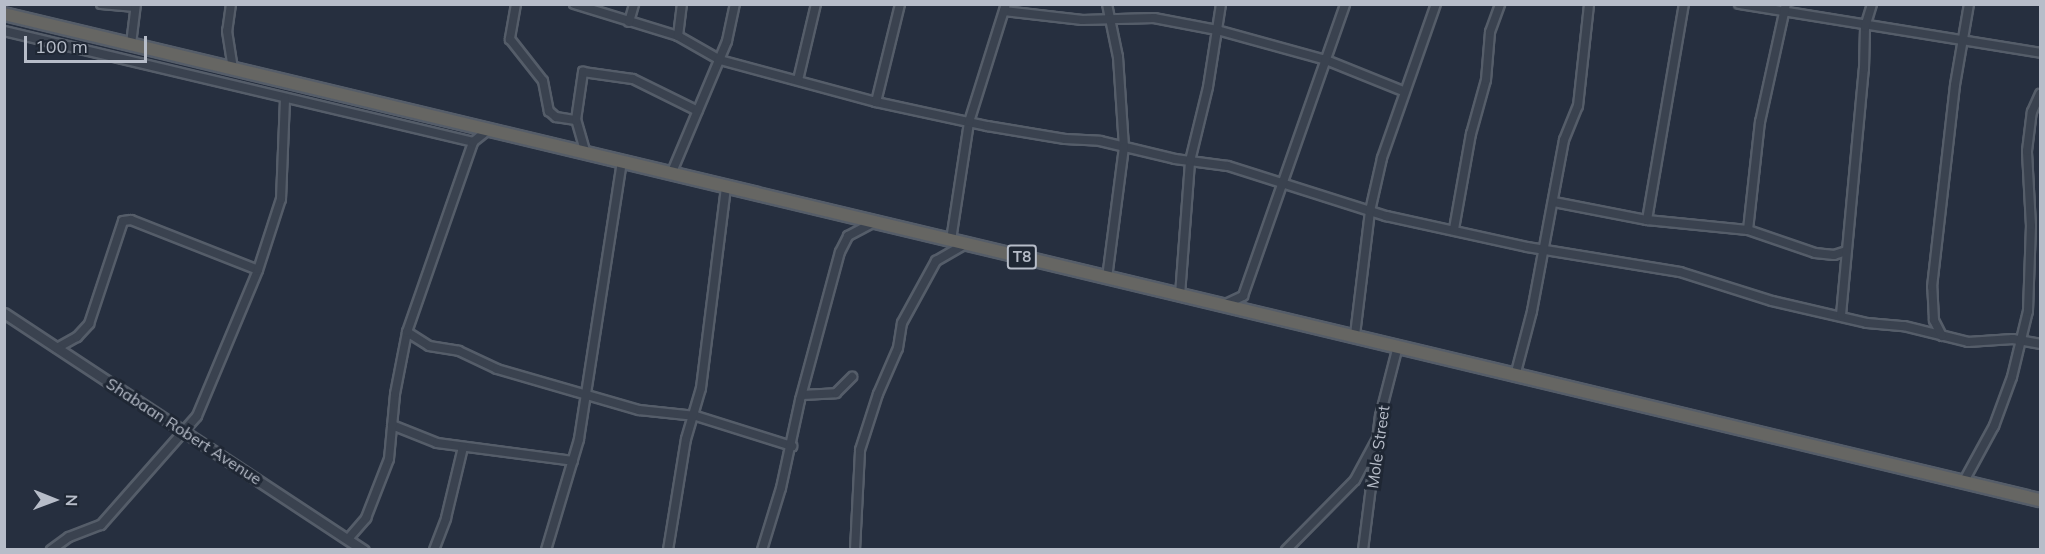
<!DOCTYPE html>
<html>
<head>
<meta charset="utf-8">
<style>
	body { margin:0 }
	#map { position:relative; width:2045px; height:554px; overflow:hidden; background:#262f3f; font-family:Mulish,sans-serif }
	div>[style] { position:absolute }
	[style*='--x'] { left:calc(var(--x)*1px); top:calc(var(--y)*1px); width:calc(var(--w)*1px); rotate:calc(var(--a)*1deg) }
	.roads { filter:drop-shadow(2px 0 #555d69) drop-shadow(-2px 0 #555d69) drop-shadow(0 2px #555d69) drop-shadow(0 -2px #555d69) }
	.minor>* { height:8px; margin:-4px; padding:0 4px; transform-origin:4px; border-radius:4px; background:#3a424f }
	.tertiary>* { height:9px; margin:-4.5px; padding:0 4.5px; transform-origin:4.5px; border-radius:4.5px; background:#3a424f }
	.trunk>* { height:12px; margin:-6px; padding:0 6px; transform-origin:6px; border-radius:6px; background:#666663 }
	span { translate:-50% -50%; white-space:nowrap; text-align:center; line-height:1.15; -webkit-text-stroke:6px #1f2734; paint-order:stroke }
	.shield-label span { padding:2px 4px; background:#1f2734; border:2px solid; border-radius:4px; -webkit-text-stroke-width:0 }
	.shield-label { font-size:15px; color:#b7bdc9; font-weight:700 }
	.street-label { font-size:16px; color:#b7bdc9 }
	.frame { position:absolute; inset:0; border:6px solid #b7bdc9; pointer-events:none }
	.north { position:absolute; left:24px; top:470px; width:60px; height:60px; -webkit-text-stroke:4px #1f2734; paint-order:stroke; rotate:91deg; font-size:16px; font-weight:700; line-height:24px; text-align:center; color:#b7bdc9 }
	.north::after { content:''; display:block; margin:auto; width:21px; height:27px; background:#b7bdc9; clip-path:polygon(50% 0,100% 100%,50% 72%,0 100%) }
	.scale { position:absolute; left:24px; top:36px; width:123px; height:27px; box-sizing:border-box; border:3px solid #b7bdc9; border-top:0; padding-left:8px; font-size:18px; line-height:21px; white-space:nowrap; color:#b7bdc9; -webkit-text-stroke:4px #1f2734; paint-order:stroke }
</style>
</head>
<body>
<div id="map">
	<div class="roads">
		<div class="minor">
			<i style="--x:101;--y:4;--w:34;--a:5"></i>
			<i style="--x:231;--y:4;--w:27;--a:98"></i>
			<i style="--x:227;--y:31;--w:38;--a:81"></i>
			<i style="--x:516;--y:4;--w:36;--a:100"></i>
			<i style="--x:510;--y:39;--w:53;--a:51.8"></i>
			<i style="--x:543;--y:81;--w:31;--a:79"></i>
			<i style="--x:549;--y:111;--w:9;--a:41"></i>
			<i style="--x:556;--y:117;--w:20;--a:9"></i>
			<i style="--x:574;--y:4;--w:109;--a:17.1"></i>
			<i style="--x:678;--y:36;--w:48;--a:29.7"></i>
			<i style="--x:720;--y:60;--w:162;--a:15.1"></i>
			<i style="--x:876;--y:102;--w:114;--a:12.2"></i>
			<i style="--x:987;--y:126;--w:79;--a:9.5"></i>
			<i style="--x:1065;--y:139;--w:35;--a:3"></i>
			<i style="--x:1100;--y:141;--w:77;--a:13.5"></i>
			<i style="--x:1175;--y:159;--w:53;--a:7.5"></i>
			<i style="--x:1228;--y:166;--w:166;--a:17.6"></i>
			<i style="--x:1386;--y:216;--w:144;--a:12.4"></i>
			<i style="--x:1527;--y:247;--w:155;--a:9.3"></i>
			<i style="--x:1680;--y:272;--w:96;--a:17.5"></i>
			<i style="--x:1772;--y:301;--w:98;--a:13"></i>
			<i style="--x:1867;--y:323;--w:37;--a:5"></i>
			<i style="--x:1904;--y:326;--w:66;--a:14"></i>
			<i style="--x:1968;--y:342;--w:45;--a:-3.8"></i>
			<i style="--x:2013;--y:339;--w:27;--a:10"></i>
			<i style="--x:1107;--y:4;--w:54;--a:78.3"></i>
			<i style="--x:1118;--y:57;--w:90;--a:86.2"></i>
			<i style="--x:1124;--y:147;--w:132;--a:97.4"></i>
			<i style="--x:1739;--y:4;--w:305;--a:9.2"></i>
			<i style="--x:1004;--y:11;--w:79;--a:6.6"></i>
			<i style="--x:1082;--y:20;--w:72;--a:-1.6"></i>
			<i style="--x:1154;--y:18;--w:64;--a:10.8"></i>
			<i style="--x:1217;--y:30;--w:113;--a:15.4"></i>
			<i style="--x:1326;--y:60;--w:83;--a:21.9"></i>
			<i style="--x:629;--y:22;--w:19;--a:-74"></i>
			<i style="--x:4;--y:31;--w:482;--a:13.3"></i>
			<i style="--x:678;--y:36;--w:32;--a:-83"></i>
			<i style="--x:131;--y:44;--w:40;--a:-82.9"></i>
			<i style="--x:798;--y:80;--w:78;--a:-76.7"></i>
			<i style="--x:876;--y:102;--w:101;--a:-76.2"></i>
			<i style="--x:586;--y:154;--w:35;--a:-106"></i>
			<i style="--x:576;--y:120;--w:49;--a:-81.7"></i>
			<i style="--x:583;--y:72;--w:50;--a:8"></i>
			<i style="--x:633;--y:79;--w:72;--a:26.2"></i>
			<i style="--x:672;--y:172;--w:142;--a:-67.2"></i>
			<i style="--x:727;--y:41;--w:38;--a:-78"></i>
			<i style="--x:1554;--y:202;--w:95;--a:11"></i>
			<i style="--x:1647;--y:220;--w:101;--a:5.7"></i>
			<i style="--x:1748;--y:230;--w:71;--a:18.9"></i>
			<i style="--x:1815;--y:253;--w:19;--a:6"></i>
			<i style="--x:1834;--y:255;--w:13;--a:-18"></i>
			<i style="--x:1647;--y:220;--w:219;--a:-80.3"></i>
			<i style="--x:1454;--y:229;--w:97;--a:-79.9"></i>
			<i style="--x:1471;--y:134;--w:56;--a:-74.5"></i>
			<i style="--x:1486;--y:80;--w:48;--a:-85.2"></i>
			<i style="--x:1490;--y:32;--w:30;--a:-70"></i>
			<i style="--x:1748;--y:230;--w:109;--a:-83.7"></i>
			<i style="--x:1760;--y:122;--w:121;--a:-77.6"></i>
			<i style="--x:951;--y:240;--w:119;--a:-81.3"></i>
			<i style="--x:969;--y:122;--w:124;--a:-72.6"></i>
			<i style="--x:1180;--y:295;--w:134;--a:-85.7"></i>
			<i style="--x:1190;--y:161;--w:76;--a:-76.3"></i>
			<i style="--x:1208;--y:87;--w:84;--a:-81.1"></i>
			<i style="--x:1226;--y:304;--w:19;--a:-25"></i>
			<i style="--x:1243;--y:296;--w:309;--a:-70.7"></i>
			<i style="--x:1841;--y:315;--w:247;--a:-84.7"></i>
			<i style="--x:1864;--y:69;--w:42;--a:-88.6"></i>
			<i style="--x:1865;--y:27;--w:24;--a:-73"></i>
			<i style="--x:407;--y:332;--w:26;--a:32"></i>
			<i style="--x:429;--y:346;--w:30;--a:9"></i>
			<i style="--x:459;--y:351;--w:42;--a:25.3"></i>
			<i style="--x:497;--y:369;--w:148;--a:16.1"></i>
			<i style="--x:639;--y:410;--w:57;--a:6"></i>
			<i style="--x:696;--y:416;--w:101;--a:17.4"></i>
			<i style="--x:1355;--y:335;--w:125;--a:-83.1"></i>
			<i style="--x:1370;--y:211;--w:54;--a:-77.2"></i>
			<i style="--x:1382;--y:158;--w:163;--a:-70.7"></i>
			<i style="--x:1942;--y:336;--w:18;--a:-117"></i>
			<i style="--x:1934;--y:320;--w:33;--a:-93"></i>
			<i style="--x:1932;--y:287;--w:203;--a:-83.5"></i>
			<i style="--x:1955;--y:85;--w:82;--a:-80.2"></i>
			<i style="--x:57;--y:348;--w:23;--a:-29"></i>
			<i style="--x:77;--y:337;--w:18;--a:-47"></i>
			<i style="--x:89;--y:324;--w:108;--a:-71.7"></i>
			<i style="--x:123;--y:221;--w:8;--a:-7"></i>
			<i style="--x:131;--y:220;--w:136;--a:21.5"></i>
			<i style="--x:1515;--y:376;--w:67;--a:-75.3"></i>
			<i style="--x:1532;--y:311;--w:174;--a:-79.4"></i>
			<i style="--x:1564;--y:140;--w:37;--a:-68"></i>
			<i style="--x:1578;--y:106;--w:103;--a:-83.8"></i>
			<i style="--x:802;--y:395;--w:34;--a:-3"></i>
			<i style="--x:836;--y:393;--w:23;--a:-45"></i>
			<i style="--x:392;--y:425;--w:48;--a:21.8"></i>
			<i style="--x:437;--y:443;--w:137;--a:7.5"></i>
			<i style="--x:1964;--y:481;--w:63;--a:-61.4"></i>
			<i style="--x:1994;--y:426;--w:52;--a:-69.8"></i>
			<i style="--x:2012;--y:377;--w:68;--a:-76.4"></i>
			<i style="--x:2028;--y:311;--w:85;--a:-88"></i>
			<i style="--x:2031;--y:226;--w:75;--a:-93.1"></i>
			<i style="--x:2027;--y:151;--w:39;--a:-83"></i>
			<i style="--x:2032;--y:112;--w:20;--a:-66"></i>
			<i style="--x:348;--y:539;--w:28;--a:-49"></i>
			<i style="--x:366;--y:518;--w:63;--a:-68.7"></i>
			<i style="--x:389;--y:459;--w:65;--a:-84.7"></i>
			<i style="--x:395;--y:394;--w:63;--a:-79"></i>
			<i style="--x:407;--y:332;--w:201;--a:-70.8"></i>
			<i style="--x:473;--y:142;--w:19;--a:-39"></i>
			<i style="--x:51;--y:550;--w:22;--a:-36"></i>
			<i style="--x:69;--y:537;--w:34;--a:-21"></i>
			<i style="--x:101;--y:525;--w:145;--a:-48.6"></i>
			<i style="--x:197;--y:416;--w:158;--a:-67.3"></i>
			<i style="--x:258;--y:270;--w:75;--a:-72.1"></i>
			<i style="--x:281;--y:199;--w:100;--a:-87.7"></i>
			<i style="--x:434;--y:550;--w:34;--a:-69"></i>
			<i style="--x:446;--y:518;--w:73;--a:-76.5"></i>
			<i style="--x:546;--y:550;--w:116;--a:-73.4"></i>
			<i style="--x:579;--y:439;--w:280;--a:-81.2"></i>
			<i style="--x:668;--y:550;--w:112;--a:-80.8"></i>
			<i style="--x:686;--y:439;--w:53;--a:-73.6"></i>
			<i style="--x:701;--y:388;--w:202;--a:-82.9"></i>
			<i style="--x:762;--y:550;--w:65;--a:-73"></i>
			<i style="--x:781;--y:488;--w:90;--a:-77.8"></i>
			<i style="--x:800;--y:400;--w:153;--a:-74.9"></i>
			<i style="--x:840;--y:252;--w:18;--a:-63"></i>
			<i style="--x:848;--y:236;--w:30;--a:-28"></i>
			<i style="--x:855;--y:550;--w:100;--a:-87.1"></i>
			<i style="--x:860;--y:450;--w:59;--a:-72.2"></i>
			<i style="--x:878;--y:394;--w:50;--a:-66.5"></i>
			<i style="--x:898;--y:348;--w:25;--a:-81"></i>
			<i style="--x:902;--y:323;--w:71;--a:-61.3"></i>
			<i style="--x:936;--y:261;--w:34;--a:-30"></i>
			<i style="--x:1286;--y:550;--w:98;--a:-45.4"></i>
			<i style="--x:1355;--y:480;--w:47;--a:-61.8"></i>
			<i style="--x:1363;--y:550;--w:135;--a:-82.8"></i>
			<i style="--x:1380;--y:416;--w:72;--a:-75.6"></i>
		</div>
		<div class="tertiary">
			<i style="--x:4;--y:313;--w:431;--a:33.4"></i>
		</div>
		<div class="trunk">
			<i style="--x:4;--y:14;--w:2093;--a:13.43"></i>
		</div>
	</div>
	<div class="shield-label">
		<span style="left:1022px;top:257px">T8</span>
	</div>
	<div class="street-label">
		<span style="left:184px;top:431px;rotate:33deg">Shabaan Robert Avenue</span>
		<span style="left:1378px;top:447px;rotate:-82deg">Mole Street</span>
	</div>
	<div class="frame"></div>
	<div class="north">N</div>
	<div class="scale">100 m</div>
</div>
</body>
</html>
